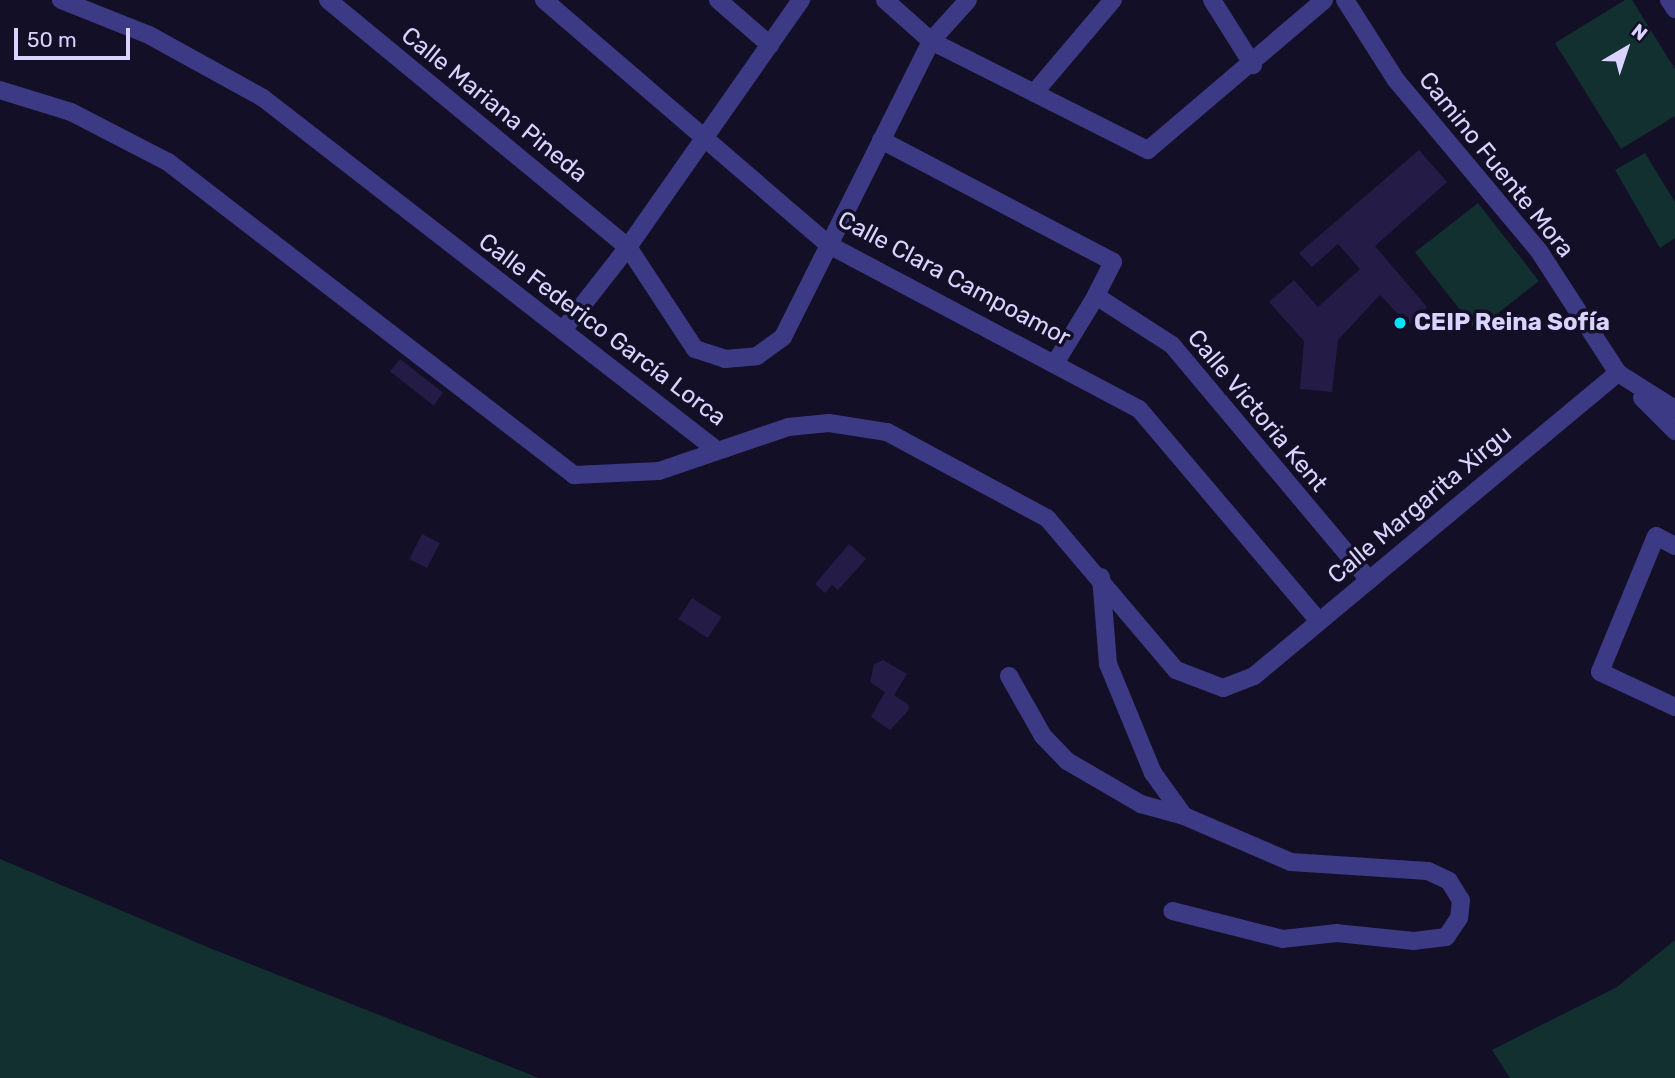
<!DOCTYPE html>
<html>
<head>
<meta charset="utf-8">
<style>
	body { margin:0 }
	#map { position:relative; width:1675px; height:1078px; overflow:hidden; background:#130f26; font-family:Rubik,sans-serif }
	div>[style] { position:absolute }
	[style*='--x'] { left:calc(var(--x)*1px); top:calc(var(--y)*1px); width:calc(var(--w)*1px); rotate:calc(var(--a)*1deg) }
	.green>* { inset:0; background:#12302f; transform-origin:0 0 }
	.building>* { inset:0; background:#241b47; transform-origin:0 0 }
	.minor>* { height:18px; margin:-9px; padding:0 9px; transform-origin:9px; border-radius:9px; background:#3d3a85 }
	.dots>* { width:19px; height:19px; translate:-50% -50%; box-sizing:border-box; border:4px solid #130f26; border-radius:50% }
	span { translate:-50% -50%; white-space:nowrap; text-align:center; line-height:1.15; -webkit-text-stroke:7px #130f26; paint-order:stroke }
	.street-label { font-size:24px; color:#d9d4ff }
	.poi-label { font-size:24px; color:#d9d4ff; font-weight:700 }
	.left { translate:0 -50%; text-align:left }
	.north { position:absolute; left:1591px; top:14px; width:70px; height:70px; -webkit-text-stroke:5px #130f26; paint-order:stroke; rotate:39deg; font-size:19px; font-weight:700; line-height:28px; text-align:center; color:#d9d4ff }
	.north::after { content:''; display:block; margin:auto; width:24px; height:32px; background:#d9d4ff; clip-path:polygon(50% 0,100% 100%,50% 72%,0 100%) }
	.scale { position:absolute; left:14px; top:28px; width:116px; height:32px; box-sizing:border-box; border:4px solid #d9d4ff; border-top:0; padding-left:9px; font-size:21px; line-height:24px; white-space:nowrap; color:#d9d4ff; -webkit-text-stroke:5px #130f26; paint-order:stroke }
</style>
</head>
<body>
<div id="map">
	<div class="green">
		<i style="clip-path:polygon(1625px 0,1632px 0,1675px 69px,1675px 116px,1621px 149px,1555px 43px)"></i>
		<i style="clip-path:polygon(1645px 153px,1675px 202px,1675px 238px,1660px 248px,1615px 170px)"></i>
		<i style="left:1478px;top:203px;width:99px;height:80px;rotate:52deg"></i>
		<i style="clip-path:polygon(0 859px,212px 949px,539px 1078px,0 1078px)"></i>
		<i style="clip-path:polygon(1675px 940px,1675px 1078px,1510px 1078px,1492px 1050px,1617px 987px)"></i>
	</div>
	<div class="building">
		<i style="clip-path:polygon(1419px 150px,1447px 182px,1375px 246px,1427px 307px,1408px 325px,1380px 295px,1338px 340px,1332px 392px,1300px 389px,1304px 341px,1269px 302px,1294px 280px,1318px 307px,1360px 269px,1338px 244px,1312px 267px,1299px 253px)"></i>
		<i style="left:400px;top:359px;width:55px;height:16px;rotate:38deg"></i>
		<i style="left:422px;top:534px;width:20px;height:28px;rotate:27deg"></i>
		<i style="clip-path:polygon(849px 544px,866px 559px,838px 590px,832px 585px,825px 593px,815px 584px)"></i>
		<i style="left:692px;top:598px;width:35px;height:25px;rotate:33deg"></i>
		<i style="clip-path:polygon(883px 660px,907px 674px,894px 695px,909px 705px,908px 711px,890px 730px,871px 717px,885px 692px,870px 682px,874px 664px)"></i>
	</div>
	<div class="minor">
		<i style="--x:61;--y:0;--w:95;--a:21.7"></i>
		<i style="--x:149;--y:35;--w:130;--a:28.9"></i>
		<i style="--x:263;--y:98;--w:571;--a:37.81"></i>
		<i style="--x:328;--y:0;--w:389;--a:39.5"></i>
		<i style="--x:628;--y:247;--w:302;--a:-55"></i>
		<i style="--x:544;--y:0;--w:376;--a:40.7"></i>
		<i style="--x:829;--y:245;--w:351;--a:27.9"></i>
		<i style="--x:1139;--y:409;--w:278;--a:49.7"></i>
		<i style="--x:718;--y:0;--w:69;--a:40.9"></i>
		<i style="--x:885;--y:0;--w:62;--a:41.7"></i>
		<i style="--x:931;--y:41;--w:243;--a:26.7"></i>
		<i style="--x:1148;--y:150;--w:231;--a:-40.4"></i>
		<i style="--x:1212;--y:0;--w:77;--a:57.8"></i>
		<i style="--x:1345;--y:0;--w:95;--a:57.5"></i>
		<i style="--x:1396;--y:80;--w:223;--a:50.1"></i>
		<i style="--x:1539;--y:251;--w:145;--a:57.1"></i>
		<i style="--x:1618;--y:373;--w:67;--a:32.3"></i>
		<i style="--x:1669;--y:0;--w:11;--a:56"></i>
		<i style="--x:0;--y:90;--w:74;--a:17.2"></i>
		<i style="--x:71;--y:112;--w:109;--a:27.3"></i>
		<i style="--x:168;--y:162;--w:513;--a:37.63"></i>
		<i style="--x:574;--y:475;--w:85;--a:-2.7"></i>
		<i style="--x:659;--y:471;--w:136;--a:-18.8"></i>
		<i style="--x:788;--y:427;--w:41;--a:-5.6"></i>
		<i style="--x:829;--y:423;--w:59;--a:8.8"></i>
		<i style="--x:887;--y:432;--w:182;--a:28.3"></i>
		<i style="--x:1047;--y:518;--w:199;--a:49.7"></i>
		<i style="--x:1176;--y:670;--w:50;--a:21"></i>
		<i style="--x:1223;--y:688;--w:33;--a:-21"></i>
		<i style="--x:1254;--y:676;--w:474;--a:-39.8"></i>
		<i style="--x:1034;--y:93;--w:122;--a:-49.7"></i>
		<i style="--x:881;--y:140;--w:262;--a:27.7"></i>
		<i style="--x:1113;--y:262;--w:38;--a:117"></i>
		<i style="--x:1096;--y:296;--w:90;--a:32.8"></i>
		<i style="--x:1172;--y:345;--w:307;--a:50"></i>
		<i style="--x:563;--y:330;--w:105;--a:-51.9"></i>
		<i style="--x:628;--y:247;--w:122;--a:56.7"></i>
		<i style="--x:695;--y:349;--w:32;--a:18"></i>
		<i style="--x:725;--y:359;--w:32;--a:-5"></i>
		<i style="--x:757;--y:356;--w:32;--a:-36"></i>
		<i style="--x:783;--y:337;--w:331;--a:-63.4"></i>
		<i style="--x:931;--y:41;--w:55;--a:-47.9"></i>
		<i style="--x:1057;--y:360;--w:75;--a:-58.6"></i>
		<i style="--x:1642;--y:398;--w:47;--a:45"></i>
		<i style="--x:1675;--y:546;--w:21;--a:-152"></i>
		<i style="--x:1656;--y:536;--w:147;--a:112.4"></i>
		<i style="--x:1600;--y:672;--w:83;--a:25"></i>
		<i style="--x:1101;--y:577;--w:87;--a:85.4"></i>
		<i style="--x:1108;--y:664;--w:118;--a:67.6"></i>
		<i style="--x:1153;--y:773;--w:53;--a:54.2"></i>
		<i style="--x:1184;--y:816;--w:116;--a:23.3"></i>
		<i style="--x:1291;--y:862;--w:137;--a:3.8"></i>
		<i style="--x:1428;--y:871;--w:23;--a:25"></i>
		<i style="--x:1449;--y:881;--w:22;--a:58"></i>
		<i style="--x:1461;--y:900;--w:18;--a:96"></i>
		<i style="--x:1459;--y:918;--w:23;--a:124"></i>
		<i style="--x:1446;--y:937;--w:32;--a:173"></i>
		<i style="--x:1414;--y:941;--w:77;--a:-174.1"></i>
		<i style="--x:1337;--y:933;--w:54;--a:173.7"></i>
		<i style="--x:1283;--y:939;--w:114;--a:-165.8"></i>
		<i style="--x:1009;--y:676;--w:69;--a:60.5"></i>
		<i style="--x:1043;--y:736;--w:35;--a:46"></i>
		<i style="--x:1067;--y:761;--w:86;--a:30.2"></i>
		<i style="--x:1141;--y:804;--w:45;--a:15.6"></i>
	</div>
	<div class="dots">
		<i style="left:1400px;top:323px;background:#00e5ff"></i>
	</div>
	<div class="street-label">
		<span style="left:494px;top:105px;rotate:39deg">Calle Mariana Pineda</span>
		<span style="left:1496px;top:165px;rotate:51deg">Camino Fuente Mora</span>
		<span style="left:954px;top:279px;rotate:28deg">Calle Clara Campoamor</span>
		<span style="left:602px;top:330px;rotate:37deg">Calle Federico García Lorca</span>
		<span style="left:1257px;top:411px;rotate:50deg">Calle Victoria Kent</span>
		<span style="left:1420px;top:505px;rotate:-40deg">Calle Margarita Xirgu</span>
	</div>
	<div class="poi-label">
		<span class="left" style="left:1414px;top:323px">CEIP Reina Sofía</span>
	</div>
	<div class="north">N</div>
	<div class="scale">50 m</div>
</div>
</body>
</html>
